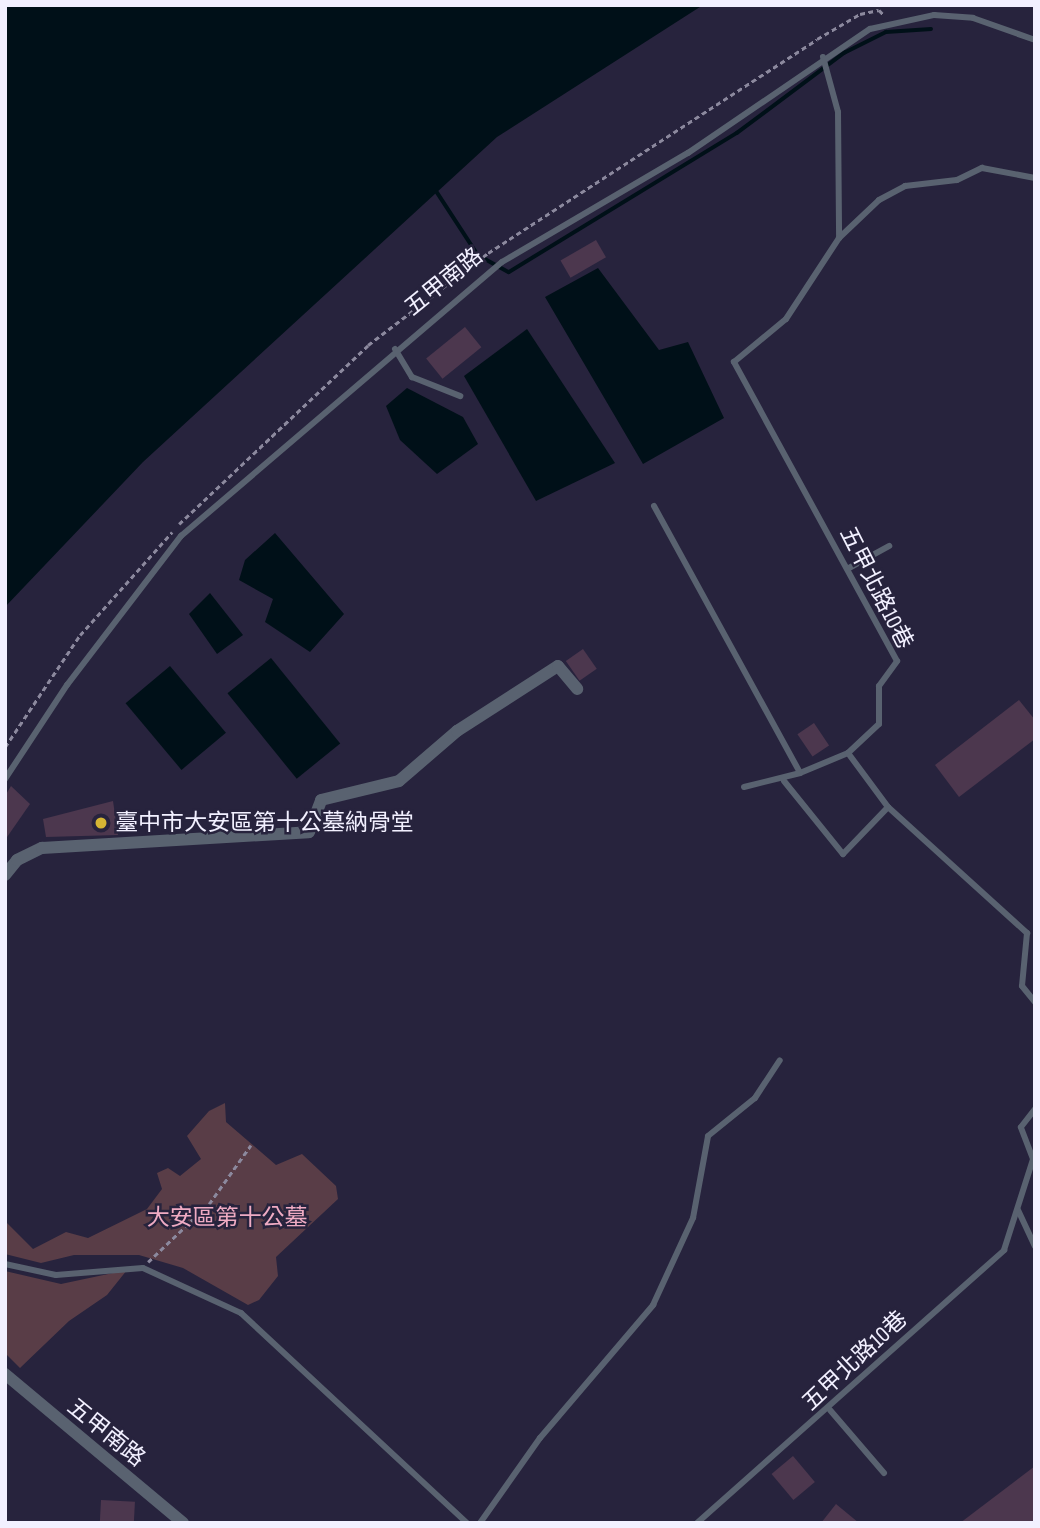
<!DOCTYPE html>
<html>
<head>
<meta charset="utf-8">
<style>
	body { margin:0 }
	#map { position:relative; width:1040px; height:1528px; overflow:hidden; background:#27233d; font-family:"Sofia Sans Condensed","Noto Sans TC",sans-serif }
	div>[style] { position:absolute }
	[style*='--x'] { left:calc(var(--x)*1px); top:calc(var(--y)*1px); width:calc(var(--w)*1px); rotate:calc(var(--a)*1deg) }
	.green>* { inset:0; background:#593d47 }
	.water>* { inset:0; background:#001018; transform-origin:0 0 }
	.stream>* { height:3.5px; margin:-1.75px; padding:0 1.75px; transform-origin:1.75px; border-radius:1.75px; background:#001018 }
	.building>* { inset:0; background:#4c374e; transform-origin:0 0 }
	.path>* { height:2.5px; margin-top:-1.25px; transform-origin:0; background:repeating-linear-gradient(90deg,#8c899e 0 5px,transparent 0 8.5px) }
	.lane>* { height:6px; margin:-3px; padding:0 3px; transform-origin:3px; border-radius:3px; background:#596270 }
	.street>* { height:12px; margin:-6px; padding:0 6px; transform-origin:6px; border-radius:6px; background:#596270 }
	.dots>* { width:19px; height:19px; translate:-50% -50%; box-sizing:border-box; border:4px solid #27233d; border-radius:50% }
	span { translate:-50% -50%; white-space:nowrap; text-align:center; line-height:1.15; -webkit-text-stroke:5px #27233d; paint-order:stroke }
	.street-label { font-size:23px; color:#f2f0ff }
	.poi-label { font-size:23px; color:#f2f0ff }
	.left { translate:0 -50%; text-align:left }
	.park-label { font-size:23px; color:#efabc3 }
	.frame { position:absolute; inset:0; border:7px solid #f2f0ff; pointer-events:none }
</style>
</head>
<body>
<div id="map">
	<div class="green">
		<i style="clip-path:polygon(225px 1103px,226px 1122px,276px 1165px,302px 1154px,336px 1186px,338px 1199px,276px 1257px,278px 1276px,259px 1300px,248px 1305px,183px 1268px,139px 1255px,74px 1255px,41px 1263px,5px 1254px,5px 1221px,33px 1249px,66px 1232px,88px 1238px,147px 1209px,162px 1189px,157px 1173px,168px 1168px,180px 1176px,201px 1159px,187px 1136px,209px 1111px)"></i>
		<i style="clip-path:polygon(127px 1270px,107px 1295px,69px 1321px,20px 1368px,5px 1353px,5px 1271px,61px 1284px)"></i>
	</div>
	<div class="water">
		<i style="clip-path:polygon(5px 5px,703px 5px,497px 137px,143px 462px,5px 607px)"></i>
		<i style="clip-path:polygon(598px 268px,659px 350px,688px 342px,724px 418px,643px 464px,545px 297px)"></i>
		<i style="clip-path:polygon(527px 329px,615px 463px,536px 501px,464px 376px)"></i>
		<i style="clip-path:polygon(407px 388px,463px 417px,478px 444px,437px 474px,400px 440px,386px 406px)"></i>
		<i style="clip-path:polygon(275px 533px,344px 614px,310px 652px,265px 622px,273px 599px,239px 580px,245px 560px)"></i>
		<i style="clip-path:polygon(210px 593px,243px 635px,217px 654px,189px 614px)"></i>
		<i style="left:271px;top:658px;width:110px;height:56px;rotate:51deg"></i>
		<i style="left:170px;top:666px;width:87px;height:58px;rotate:50deg"></i>
	</div>
	<div class="stream">
		<i style="--x:437;--y:192;--w:75;--a:56.9"></i>
		<i style="--x:478;--y:255;--w:35;--a:29"></i>
		<i style="--x:509;--y:272;--w:267;--a:-31.4"></i>
		<i style="--x:737;--y:133;--w:134;--a:-36.8"></i>
		<i style="--x:844;--y:53;--w:47;--a:-26.6"></i>
		<i style="--x:886;--y:32;--w:45;--a:-3.8"></i>
	</div>
	<div class="building">
		<i style="left:596px;top:240px;width:20px;height:41px;rotate:60deg"></i>
		<i style="left:465px;top:327px;width:26px;height:50px;rotate:51deg"></i>
		<i style="left:583px;top:649px;width:24px;height:21px;rotate:55deg"></i>
		<i style="clip-path:polygon(1019px 700px,1035px 720px,1035px 739px,959px 797px,935px 765px)"></i>
		<i style="left:814px;top:723px;width:27px;height:20px;rotate:56deg"></i>
		<i style="clip-path:polygon(11px 786px,30px 804px,5px 840px,5px 796px)"></i>
		<i style="clip-path:polygon(113px 801px,118px 835px,46px 837px,43px 819px)"></i>
		<i style="left:793px;top:1456px;width:34px;height:28px;rotate:50deg"></i>
		<i style="clip-path:polygon(1035px 1466px,1035px 1523px,960px 1523px)"></i>
		<i style="left:101px;top:1500px;width:34px;height:23px;rotate:3deg"></i>
		<i style="clip-path:polygon(836px 1504px,859px 1523px,821px 1523px)"></i>
	</div>
	<div class="path">
		<i style="--x:179;--y:524;--w:260;--a:-43.4"></i>
		<i style="--x:368;--y:345;--w:151;--a:-37.5"></i>
		<i style="--x:488;--y:253;--w:392;--a:-33"></i>
		<i style="--x:817;--y:39;--w:50;--a:-30.2"></i>
		<i style="--x:860;--y:14;--w:19;--a:-12"></i>
		<i style="--x:879;--y:10;--w:8;--a:45"></i>
		<i style="--x:5;--y:747;--w:135;--a:-56.2"></i>
		<i style="--x:80;--y:635;--w:138;--a:-48.2"></i>
		<i style="--x:148;--y:1262;--w:84;--a:-43.6"></i>
		<i style="--x:209;--y:1204;--w:72;--a:-54.6"></i>
	</div>
	<div class="lane">
		<i style="--x:823;--y:57;--w:57;--a:74.7"></i>
		<i style="--x:838;--y:112;--w:126;--a:89.5"></i>
		<i style="--x:395;--y:349;--w:33;--a:59"></i>
		<i style="--x:412;--y:377;--w:52;--a:21.6"></i>
		<i style="--x:654;--y:506;--w:304;--a:61.3"></i>
		<i style="--x:800;--y:773;--w:52;--a:-22.6"></i>
		<i style="--x:848;--y:753;--w:42;--a:-43.1"></i>
		<i style="--x:879;--y:724;--w:38;--a:-90"></i>
		<i style="--x:879;--y:686;--w:31;--a:-54"></i>
		<i style="--x:897;--y:661;--w:341;--a:-118.6"></i>
		<i style="--x:734;--y:362;--w:67;--a:-39.6"></i>
		<i style="--x:786;--y:319;--w:97;--a:-56.8"></i>
		<i style="--x:839;--y:238;--w:55;--a:-43.5"></i>
		<i style="--x:879;--y:200;--w:30;--a:-28"></i>
		<i style="--x:905;--y:186;--w:52;--a:-6.6"></i>
		<i style="--x:957;--y:180;--w:28;--a:-26"></i>
		<i style="--x:982;--y:168;--w:54;--a:10.7"></i>
		<i style="--x:849;--y:568;--w:46;--a:-28.8"></i>
		<i style="--x:848;--y:753;--w:67;--a:53.5"></i>
		<i style="--x:888;--y:807;--w:188;--a:42.2"></i>
		<i style="--x:1027;--y:933;--w:53;--a:95.4"></i>
		<i style="--x:1022;--y:986;--w:21;--a:51"></i>
		<i style="--x:5;--y:779;--w:113;--a:-56.6"></i>
		<i style="--x:67;--y:685;--w:188;--a:-52.6"></i>
		<i style="--x:181;--y:536;--w:422;--a:-40.5"></i>
		<i style="--x:502;--y:262;--w:216;--a:-30.4"></i>
		<i style="--x:688;--y:153;--w:220;--a:-34.3"></i>
		<i style="--x:870;--y:29;--w:66;--a:-12.3"></i>
		<i style="--x:934;--y:15;--w:39;--a:4"></i>
		<i style="--x:973;--y:18;--w:66;--a:19.5"></i>
		<i style="--x:784;--y:781;--w:94;--a:51.1"></i>
		<i style="--x:843;--y:854;--w:65;--a:-46.2"></i>
		<i style="--x:744;--y:787;--w:58;--a:-14"></i>
		<i style="--x:1018;--y:1210;--w:40;--a:65"></i>
		<i style="--x:5;--y:1264;--w:52;--a:12.2"></i>
		<i style="--x:56;--y:1275;--w:87;--a:-4.6"></i>
		<i style="--x:143;--y:1268;--w:108;--a:24.7"></i>
		<i style="--x:241;--y:1313;--w:309;--a:42.9"></i>
		<i style="--x:830;--y:1410;--w:83;--a:49.4"></i>
		<i style="--x:480;--y:1523;--w:104;--a:-54.8"></i>
		<i style="--x:540;--y:1438;--w:175;--a:-49.6"></i>
		<i style="--x:653;--y:1305;--w:96;--a:-65.3"></i>
		<i style="--x:693;--y:1218;--w:83;--a:-79.6"></i>
		<i style="--x:708;--y:1136;--w:60;--a:-39"></i>
		<i style="--x:755;--y:1098;--w:45;--a:-56.7"></i>
		<i style="--x:697;--y:1523;--w:411;--a:-41.6"></i>
		<i style="--x:1004;--y:1250;--w:96;--a:-72.3"></i>
		<i style="--x:1033;--y:1159;--w:34;--a:-111"></i>
		<i style="--x:1021;--y:1127;--w:23;--a:-52"></i>
	</div>
	<div class="street">
		<i style="--x:5;--y:875;--w:19;--a:-51"></i>
		<i style="--x:17;--y:860;--w:28;--a:-26"></i>
		<i style="--x:42;--y:848;--w:267;--a:-3.4"></i>
		<i style="--x:309;--y:832;--w:34;--a:-69"></i>
		<i style="--x:321;--y:800;--w:80;--a:-13.7"></i>
		<i style="--x:399;--y:781;--w:77;--a:-40.8"></i>
		<i style="--x:457;--y:731;--w:120;--a:-32.8"></i>
		<i style="--x:558;--y:666;--w:30;--a:50"></i>
		<i style="--x:5;--y:1374;--w:232;--a:39.9"></i>
	</div>
	<div class="dots">
		<i style="left:101px;top:823px;background:#d5b534"></i>
	</div>
	<div class="street-label">
		<span style="left:444px;top:282px;rotate:-39deg">五甲南路</span>
		<span style="left:876px;top:588px;rotate:63deg">五甲北路10巷</span>
		<span style="left:855px;top:1361px;rotate:-43deg">五甲北路10巷</span>
		<span style="left:106px;top:1433px;rotate:39deg">五甲南路</span>
	</div>
	<div class="poi-label">
		<span class="left" style="left:115px;top:823px">臺中市大安區第十公墓納骨堂</span>
	</div>
	<div class="park-label">
		<span style="left:227px;top:1218px">大安區第十公墓</span>
	</div>
	<div class="frame"></div>
</div>
</body>
</html>
